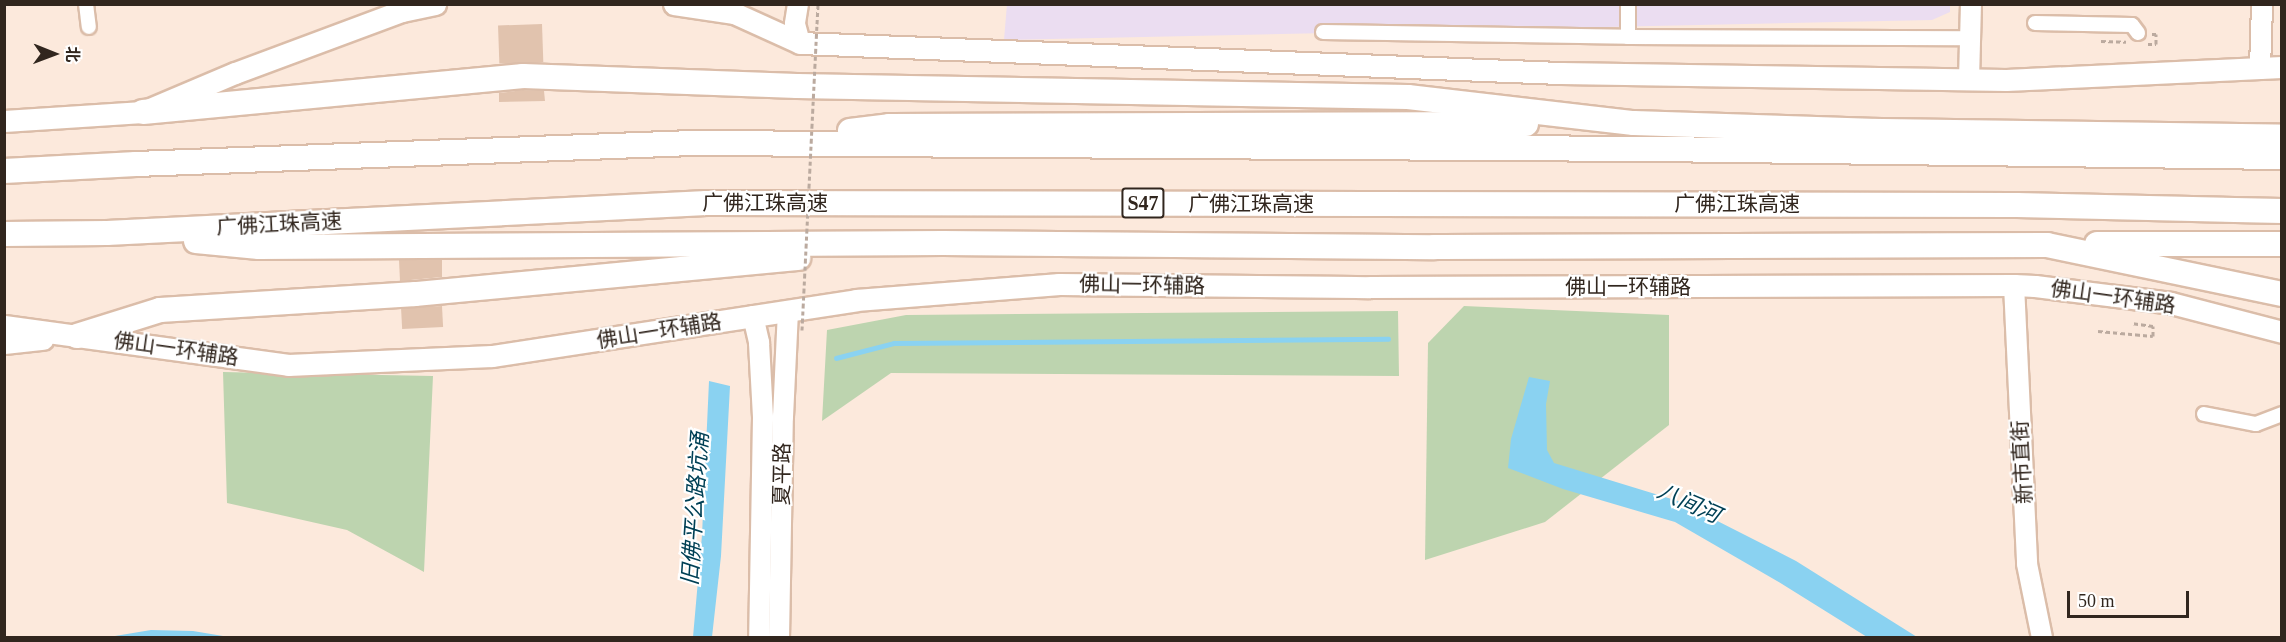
<!DOCTYPE html>
<html>
<head>
<meta charset="utf-8">
<style>
	body { margin:0 }
	#map { position:relative; width:2286px; height:642px; overflow:hidden; background:#fce9dc; font-family:"Times New Roman","Noto Sans SC",serif }
	div>[style] { position:absolute }
	[style*='--x'] { left:calc(var(--x)*1px); top:calc(var(--y)*1px); width:calc(var(--w)*1px); rotate:calc(var(--a)*1deg) }
	.commercial>* { inset:0; background:#ebddf1 }
	.green>* { inset:0; background:#bdd4af }
	.water>* { inset:0; background:#8ad2f1 }
	.stream>* { height:4.5px; margin:-2.25px; padding:0 2.25px; transform-origin:2.25px; border-radius:2.25px; background:#8ad2f1 }
	.building>* { inset:0; background:#e1c3ae; transform-origin:0 0 }
	.path>* { height:3px; margin-top:-1.5px; transform-origin:0; background:repeating-linear-gradient(90deg,#bbaa9f 0 4.5px,transparent 0 7.5px) }
	.roads { filter:drop-shadow(2px 0 #dbbda9) drop-shadow(-2px 0 #dbbda9) drop-shadow(0 2px #dbbda9) drop-shadow(0 -2px #dbbda9) }
	.street>* { height:14px; margin:-7px; padding:0 7px; transform-origin:7px; border-radius:7px; background:#fff }
	.secondary>* { height:20px; margin:-10px; padding:0 10px; transform-origin:10px; border-radius:10px; background:#fff }
	.primary>* { height:21px; margin:-10.5px; padding:0 10.5px; transform-origin:10.5px; border-radius:10.5px; background:#fff }
	.highway>* { height:24px; margin:-12px; padding:0 12px; transform-origin:12px; border-radius:12px; background:#fff }
	.path-bridge>* { height:3px; margin-top:-1.5px; transform-origin:0; background:repeating-linear-gradient(90deg,#bbaa9f 0 4.5px,transparent 0 7.5px) }
	span { translate:-50% -50%; white-space:nowrap; text-align:center; line-height:1.15; -webkit-text-stroke:4.5px #fff; paint-order:stroke }
	.shield-label span { padding:2px 4px; background:#fff; border:2px solid; border-radius:4px; -webkit-text-stroke-width:0 }
	.shield-label { font-size:20px; color:#31261e; font-weight:700 }
	.street-label { font-size:21px; color:#31261e }
	.water-label { font-size:22px; color:#004055; font-style:italic }
	.frame { position:absolute; inset:0; border:6px solid #31261e; pointer-events:none }
	.north { position:absolute; left:24px; top:24px; width:60px; height:60px; -webkit-text-stroke:4px #fff; paint-order:stroke; rotate:91deg; font-size:16px; font-weight:700; line-height:24px; text-align:center; color:#31261e }
	.north::after { content:''; display:block; margin:auto; width:21px; height:27px; background:#31261e; clip-path:polygon(50% 0,100% 100%,50% 72%,0 100%) }
	.scale { position:absolute; left:2067px; top:591px; width:122px; height:27px; box-sizing:border-box; border:3px solid #31261e; border-top:0; padding-left:8px; font-size:18px; line-height:21px; white-space:nowrap; color:#31261e; -webkit-text-stroke:4px #fff; paint-order:stroke }
</style>
</head>
<body>
<div id="map">
	<div class="commercial">
		<i style="clip-path:polygon(1007px 4px,1950px 5px,1950px 12px,1932px 20px,1004px 40px)"></i>
	</div>
	<div class="green">
		<i style="clip-path:polygon(1464px 306px,1669px 315px,1669px 425px,1545px 522px,1425px 560px,1428px 343px)"></i>
		<i style="clip-path:polygon(1398px 311px,1399px 376px,891px 373px,822px 421px,827px 330px,906px 315px)"></i>
		<i style="clip-path:polygon(223px 372px,433px 376px,424px 572px,347px 530px,227px 503px)"></i>
	</div>
	<div class="water">
		<i style="clip-path:polygon(1529px 377px,1550px 381px,1546px 404px,1547px 450px,1554px 463px,1678px 501px,1796px 561px,1917px 637px,1867px 637px,1777px 581px,1675px 522px,1563px 489px,1508px 468px,1511px 439px)"></i>
		<i style="clip-path:polygon(709px 381px,730px 386px,721px 556px,712px 637px,693px 637px,702px 535px)"></i>
		<i style="clip-path:polygon(151px 630px,193px 631px,229px 637px,109px 637px)"></i>
	</div>
	<div class="stream">
		<i style="--x:836;--y:358;--w:60;--a:-14.5"></i>
		<i style="--x:894;--y:343;--w:494;--a:-0.5"></i>
	</div>
	<div class="building">
		<i style="left:542px;top:24px;width:38px;height:44px;rotate:88deg"></i>
		<i style="clip-path:polygon(523px 90px,544px 91px,545px 101px,499px 102px,499px 93px)"></i>
		<i style="clip-path:polygon(399px 260px,442px 260px,442px 277px,400px 281px)"></i>
		<i style="left:442px;top:306px;width:21px;height:41px;rotate:87deg"></i>
	</div>
	<div class="path">
		<i style="--x:817;--y:24;--w:20;--a:-87"></i>
		<i style="--x:2101;--y:41;--w:25;--a:2"></i>
		<i style="--x:2148;--y:44;--w:8;--a:0"></i>
		<i style="--x:2156;--y:44;--w:10;--a:-90"></i>
		<i style="--x:2156;--y:34;--w:4;--a:180"></i>
		<i style="--x:2098;--y:331;--w:55;--a:5.2"></i>
		<i style="--x:2153;--y:336;--w:10;--a:-90"></i>
		<i style="--x:2153;--y:326;--w:22;--a:-172"></i>
	</div>
	<div class="roads">
		<div class="street">
			<i style="--x:86;--y:4;--w:23;--a:83"></i>
			<i style="--x:2035;--y:23;--w:97;--a:1.2"></i>
			<i style="--x:2132;--y:25;--w:10;--a:53"></i>
			<i style="--x:1323;--y:32;--w:305;--a:0.9"></i>
			<i style="--x:1628;--y:37;--w:341;--a:0.2"></i>
			<i style="--x:1628;--y:37;--w:33;--a:-90"></i>
			<i style="--x:2204;--y:414;--w:53;--a:10.9"></i>
			<i style="--x:2256;--y:424;--w:28;--a:-21"></i>
		</div>
		<div class="secondary">
			<i style="--x:798;--y:4;--w:20;--a:99"></i>
			<i style="--x:795;--y:24;--w:20;--a:75"></i>
			<i style="--x:2260;--y:69;--w:65;--a:-88.2"></i>
			<i style="--x:1969;--y:80;--w:76;--a:-88.5"></i>
			<i style="--x:2014;--y:285;--w:279;--a:87.3"></i>
			<i style="--x:2027;--y:564;--w:76;--a:78.5"></i>
			<i style="--x:753;--y:316;--w:28;--a:77"></i>
			<i style="--x:759;--y:343;--w:75;--a:86.9"></i>
			<i style="--x:763;--y:418;--w:220;--a:91"></i>
			<i style="--x:779;--y:638;--w:221;--a:-89"></i>
			<i style="--x:783;--y:417;--w:106;--a:-87.3"></i>
		</div>
		<div class="primary">
			<i style="--x:674;--y:4;--w:61;--a:8.5"></i>
			<i style="--x:734;--y:13;--w:72;--a:24.4"></i>
			<i style="--x:800;--y:43;--w:762;--a:2.26"></i>
			<i style="--x:1561;--y:73;--w:445;--a:0.9"></i>
			<i style="--x:2006;--y:80;--w:276;--a:-2.7"></i>
			<i style="--x:4;--y:121;--w:139;--a:-3.7"></i>
			<i style="--x:143;--y:112;--w:100;--a:-23"></i>
			<i style="--x:235;--y:73;--w:178;--a:-20.4"></i>
			<i style="--x:402;--y:11;--w:34;--a:-12"></i>
			<i style="--x:4;--y:326;--w:287;--a:7.8"></i>
			<i style="--x:288;--y:365;--w:204;--a:-2.5"></i>
			<i style="--x:492;--y:356;--w:368;--a:-8.7"></i>
			<i style="--x:856;--y:300;--w:204;--a:-4.5"></i>
			<i style="--x:1059;--y:284;--w:311;--a:0.6"></i>
			<i style="--x:1370;--y:287;--w:644;--a:-0.18"></i>
			<i style="--x:2014;--y:285;--w:21;--a:3"></i>
			<i style="--x:2035;--y:286;--w:137;--a:7.1"></i>
			<i style="--x:2171;--y:303;--w:115;--a:14.6"></i>
			<i style="--x:4;--y:343;--w:39;--a:-6"></i>
		</div>
		<div class="highway">
			<i style="--x:143;--y:112;--w:382;--a:-5.4"></i>
			<i style="--x:523;--y:76;--w:274;--a:2.1"></i>
			<i style="--x:797;--y:86;--w:611;--a:1.03"></i>
			<i style="--x:1408;--y:97;--w:227;--a:6.6"></i>
			<i style="--x:1634;--y:123;--w:243;--a:1.9"></i>
			<i style="--x:1877;--y:131;--w:405;--a:0.8"></i>
			<i style="--x:850;--y:131;--w:39;--a:-7"></i>
			<i style="--x:889;--y:126;--w:637;--a:-0.18"></i>
			<i style="--x:4;--y:171;--w:132;--a:-3"></i>
			<i style="--x:136;--y:164;--w:557;--a:-2.16"></i>
			<i style="--x:693;--y:143;--w:961;--a:0.36"></i>
			<i style="--x:1654;--y:149;--w:628;--a:0.73"></i>
			<i style="--x:4;--y:234;--w:103;--a:-0.6"></i>
			<i style="--x:107;--y:233;--w:600;--a:-2.87"></i>
			<i style="--x:706;--y:203;--w:1311;--a:0.09"></i>
			<i style="--x:2017;--y:205;--w:265;--a:1.3"></i>
			<i style="--x:196;--y:241;--w:63;--a:5.4"></i>
			<i style="--x:259;--y:247;--w:684;--a:-0.34"></i>
			<i style="--x:943;--y:243;--w:491;--a:0.5"></i>
			<i style="--x:1434;--y:247;--w:613;--a:-0.19"></i>
			<i style="--x:2047;--y:245;--w:240;--a:11.8"></i>
			<i style="--x:2097;--y:244;--w:185;--a:0"></i>
			<i style="--x:77;--y:336;--w:87;--a:-17.4"></i>
			<i style="--x:160;--y:310;--w:256;--a:-3.6"></i>
			<i style="--x:416;--y:294;--w:384;--a:-5.4"></i>
		</div>
	</div>
	<div class="path-bridge">
		<i style="--x:802;--y:330;--w:306;--a:-87.2"></i>
	</div>
	<div class="shield-label">
		<span style="left:1143px;top:203px">S47</span>
	</div>
	<div class="street-label">
		<span style="left:765px;top:203px">广佛江珠高速</span>
		<span style="left:1251px;top:204px">广佛江珠高速</span>
		<span style="left:1737px;top:204px">广佛江珠高速</span>
		<span style="left:279px;top:224px;rotate:-3deg">广佛江珠高速</span>
		<span style="left:1142px;top:285px;rotate:1deg">佛山一环辅路</span>
		<span style="left:1628px;top:287px">佛山一环辅路</span>
		<span style="left:2113px;top:297px;rotate:8deg">佛山一环辅路</span>
		<span style="left:659px;top:331px;rotate:-9deg">佛山一环辅路</span>
		<span style="left:176px;top:349px;rotate:8deg">佛山一环辅路</span>
		<span style="left:2022px;top:462px;rotate:-93deg">新市直街</span>
		<span style="left:782px;top:474px;rotate:-89deg">夏平路</span>
	</div>
	<div class="water-label">
		<span style="left:1689px;top:503px;rotate:24deg">八间河</span>
		<span style="left:695px;top:509px;rotate:-86deg">旧佛平公路坑涌</span>
	</div>
	<div class="frame"></div>
	<div class="north">北</div>
	<div class="scale">50 m</div>
</div>
</body>
</html>
